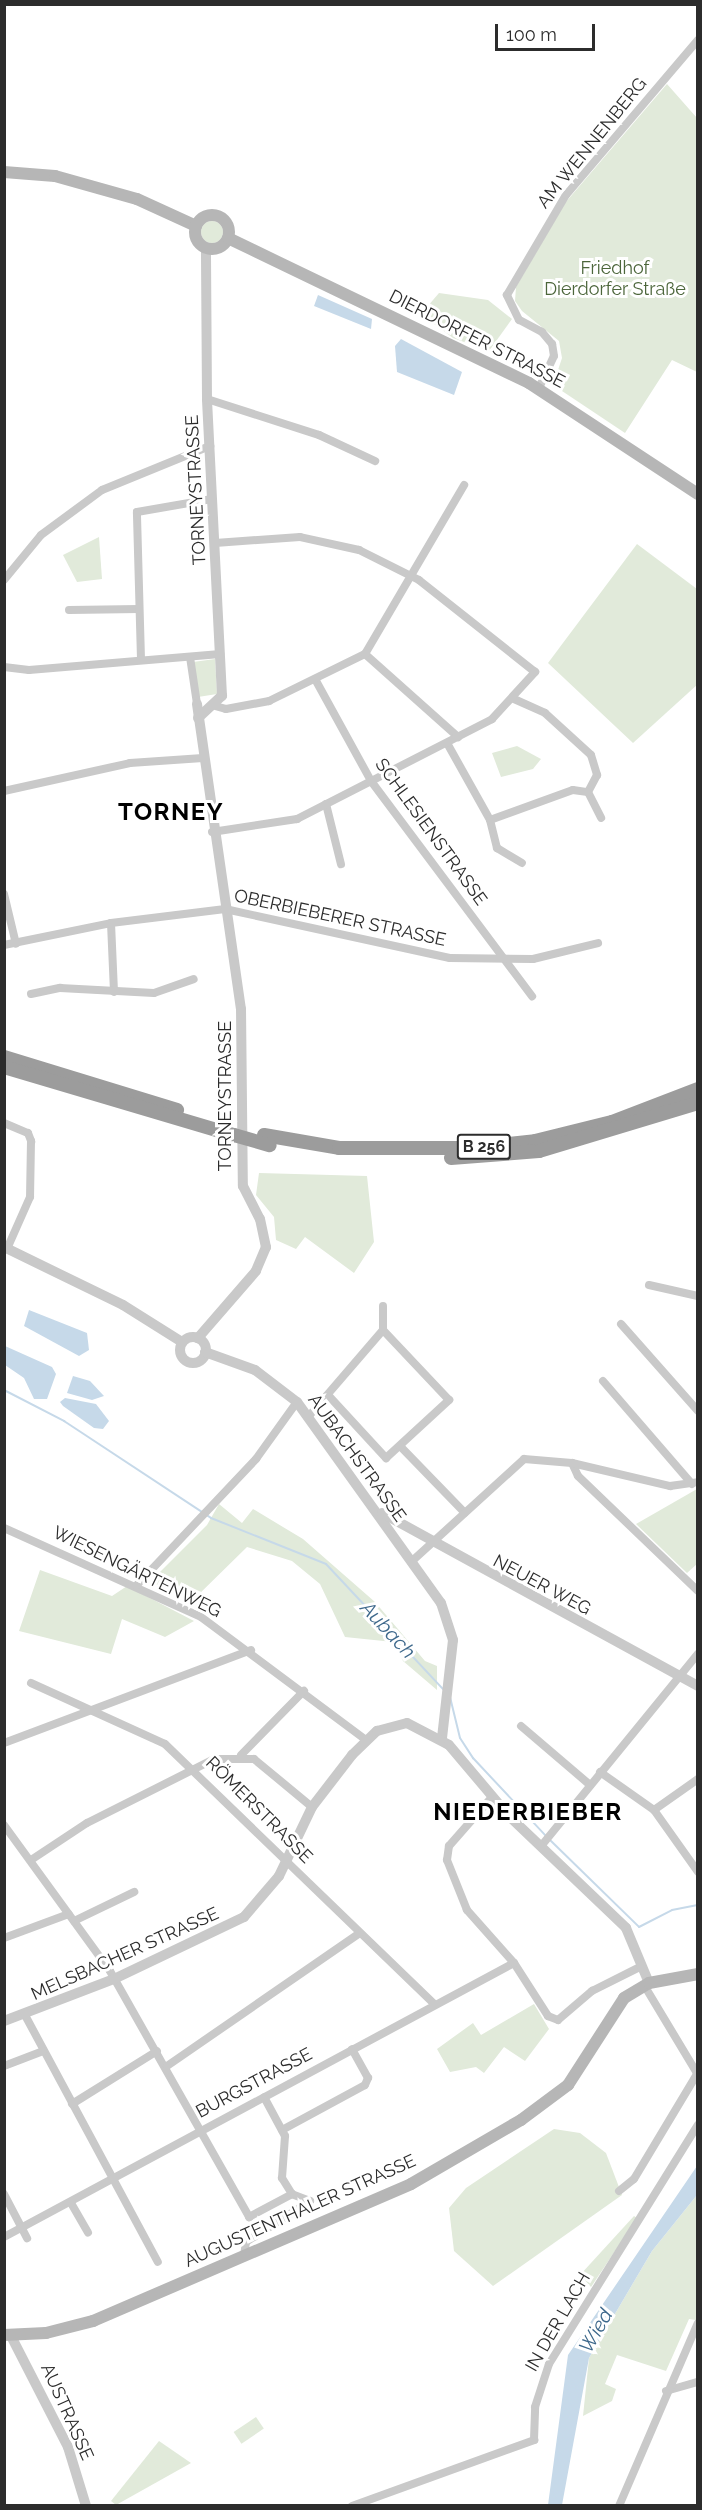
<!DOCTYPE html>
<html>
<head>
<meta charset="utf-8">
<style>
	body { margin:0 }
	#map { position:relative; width:702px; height:2510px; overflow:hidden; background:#fff; font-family:Raleway,sans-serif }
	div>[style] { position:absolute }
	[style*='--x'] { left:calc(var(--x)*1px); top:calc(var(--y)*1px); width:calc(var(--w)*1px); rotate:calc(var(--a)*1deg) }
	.green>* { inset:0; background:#e1eada; transform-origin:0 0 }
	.round { border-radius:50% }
	.water>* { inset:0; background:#c6d9e9 }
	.stream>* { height:2px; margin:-1px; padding:0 1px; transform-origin:1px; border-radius:1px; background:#c6d9e9 }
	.minor>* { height:8px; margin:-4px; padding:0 4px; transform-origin:4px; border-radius:4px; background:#c9c9c9 }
	.tertiary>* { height:10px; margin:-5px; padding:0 5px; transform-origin:5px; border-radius:5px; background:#c9c9c9 }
	.tertiary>.ring { margin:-5px; padding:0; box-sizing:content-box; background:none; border:10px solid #c9c9c9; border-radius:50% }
	.secondary>* { height:12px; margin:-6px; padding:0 6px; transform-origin:6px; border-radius:6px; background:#b6b6b6 }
	.secondary>.ring { margin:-6px; padding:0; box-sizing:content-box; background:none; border:12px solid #b6b6b6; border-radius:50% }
	.trunk>* { height:14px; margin:-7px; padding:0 7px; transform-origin:7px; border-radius:7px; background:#9c9c9c }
	.trunk-bridge>* { height:14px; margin:-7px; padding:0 7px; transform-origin:7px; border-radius:7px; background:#9c9c9c }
	span { translate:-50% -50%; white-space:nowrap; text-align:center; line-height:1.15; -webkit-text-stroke:6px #fff; paint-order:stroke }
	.shield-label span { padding:2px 4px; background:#fff; border:2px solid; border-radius:4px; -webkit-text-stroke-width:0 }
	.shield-label { font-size:16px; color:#2c2c2c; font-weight:700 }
	.street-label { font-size:18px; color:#2c2c2c }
	.park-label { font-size:18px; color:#4c663b }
	.water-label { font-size:20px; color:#3d688b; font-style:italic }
	.district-label { font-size:24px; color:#000; font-weight:700; letter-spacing:1.5px }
	.frame { position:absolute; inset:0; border:6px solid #2c2c2c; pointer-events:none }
	.scale { position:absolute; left:495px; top:24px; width:100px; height:27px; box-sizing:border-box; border:3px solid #2c2c2c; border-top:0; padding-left:8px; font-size:18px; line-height:21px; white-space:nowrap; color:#2c2c2c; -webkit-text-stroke:4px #fff; paint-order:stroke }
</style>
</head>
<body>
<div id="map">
	<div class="green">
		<i style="clip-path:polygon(667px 84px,697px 118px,697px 372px,672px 360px,625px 433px,553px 385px,562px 358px,559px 341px,522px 311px,515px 301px,516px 287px,565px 203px)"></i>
		<i class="round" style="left:201px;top:221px;width:22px;height:22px"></i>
		<i style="clip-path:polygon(439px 293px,488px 300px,512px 319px,489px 351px,453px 338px,421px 314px)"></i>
		<i style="clip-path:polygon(99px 537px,102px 579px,77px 582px,63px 555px)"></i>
		<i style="clip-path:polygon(637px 544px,697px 589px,698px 684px,633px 743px,548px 663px)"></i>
		<i style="clip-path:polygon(215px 659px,217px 694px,198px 697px,193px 662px)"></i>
		<i style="clip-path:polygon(517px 746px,541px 759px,533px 769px,501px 777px,492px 753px)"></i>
		<i style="clip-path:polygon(259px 1173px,367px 1176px,374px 1242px,354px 1273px,305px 1237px,296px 1249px,276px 1240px,274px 1217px,256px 1195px)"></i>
		<i style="clip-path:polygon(697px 1489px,697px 1564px,687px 1573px,636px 1524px)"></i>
		<i style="clip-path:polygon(219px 1504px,242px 1523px,253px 1509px,303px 1539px,375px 1602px,425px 1661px,437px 1666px,437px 1690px,403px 1661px,393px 1642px,345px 1637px,320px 1584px,292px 1561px,247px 1547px,192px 1601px,150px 1582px,207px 1525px)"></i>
		<i style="clip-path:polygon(40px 1570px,112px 1596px,127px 1586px,194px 1621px,165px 1637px,122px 1619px,111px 1654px,19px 1631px)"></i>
		<i style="clip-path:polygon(534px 2004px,549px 2029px,525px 2061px,504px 2047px,484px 2073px,476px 2067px,450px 2072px,437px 2049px,473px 2023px,481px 2035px)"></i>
		<i style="clip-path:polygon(554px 2129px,580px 2133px,606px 2153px,622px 2195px,493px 2286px,454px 2251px,449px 2208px,466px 2188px)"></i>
		<i style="clip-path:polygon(697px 2195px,696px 2320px,689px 2319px,666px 2371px,617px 2355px,605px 2384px,616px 2389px,612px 2401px,583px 2416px,589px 2358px,652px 2251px)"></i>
		<i style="clip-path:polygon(634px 2216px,637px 2218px,591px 2287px,580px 2275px)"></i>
		<i style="left:256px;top:2417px;width:14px;height:27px;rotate:56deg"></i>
		<i style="clip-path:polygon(159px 2441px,191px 2463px,116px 2505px,111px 2501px)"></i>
	</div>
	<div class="water">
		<i style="clip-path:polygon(318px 295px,372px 319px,371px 329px,314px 306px)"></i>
		<i style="clip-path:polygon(401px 339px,462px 372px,454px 395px,397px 372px,395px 346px)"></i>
		<i style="clip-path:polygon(29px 1310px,87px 1333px,89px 1350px,79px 1356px,24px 1326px)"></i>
		<i style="clip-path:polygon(5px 1346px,52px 1367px,56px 1374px,47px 1399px,34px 1399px,24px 1378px,5px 1365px)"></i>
		<i style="clip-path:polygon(73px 1376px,90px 1381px,104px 1396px,92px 1400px,67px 1393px)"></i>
		<i style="clip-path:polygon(65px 1398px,96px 1404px,109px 1421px,103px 1429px,94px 1428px,63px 1406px,60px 1402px)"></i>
		<i style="clip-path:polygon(697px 2166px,697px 2195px,652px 2251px,589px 2358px,562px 2505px,548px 2505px,568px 2355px)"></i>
	</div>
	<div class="stream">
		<i style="--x:4;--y:1390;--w:68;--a:27.3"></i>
		<i style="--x:64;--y:1421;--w:176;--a:33.4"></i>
		<i style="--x:211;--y:1518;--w:124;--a:21.8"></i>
		<i style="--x:326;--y:1564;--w:173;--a:46.9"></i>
		<i style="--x:450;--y:1697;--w:42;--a:76.3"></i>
		<i style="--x:460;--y:1738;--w:24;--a:57"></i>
		<i style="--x:473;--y:1758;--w:107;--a:46.9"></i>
		<i style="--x:550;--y:1840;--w:124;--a:44.3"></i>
		<i style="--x:639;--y:1927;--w:37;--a:-27"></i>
		<i style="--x:672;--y:1910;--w:26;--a:-11"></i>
	</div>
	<div class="minor">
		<i style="--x:539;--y:388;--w:35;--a:-65"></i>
		<i style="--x:554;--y:356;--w:12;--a:-99"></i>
		<i style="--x:552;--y:344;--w:16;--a:-130"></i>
		<i style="--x:542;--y:332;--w:26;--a:-152"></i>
		<i style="--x:519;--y:320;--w:28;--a:-116"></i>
		<i style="--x:507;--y:295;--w:116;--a:-59.5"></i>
		<i style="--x:566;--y:195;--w:204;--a:-49.6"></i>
		<i style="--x:207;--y:399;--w:118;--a:17.8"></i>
		<i style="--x:319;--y:435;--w:62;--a:24.9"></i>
		<i style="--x:4;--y:580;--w:58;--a:-50.6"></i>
		<i style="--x:41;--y:535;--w:76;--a:-36.4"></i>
		<i style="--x:102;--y:490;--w:117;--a:-22.2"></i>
		<i style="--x:69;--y:610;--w:70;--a:-0.8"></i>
		<i style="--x:365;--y:654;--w:125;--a:41.7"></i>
		<i style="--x:190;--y:657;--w:48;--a:81.5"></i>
		<i style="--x:141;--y:659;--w:147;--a:-91.6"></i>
		<i style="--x:137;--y:512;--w:76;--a:-9.8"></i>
		<i style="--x:4;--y:667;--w:25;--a:7"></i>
		<i style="--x:29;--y:670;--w:192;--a:-4.8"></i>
		<i style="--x:315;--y:679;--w:116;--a:61.2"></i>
		<i style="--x:371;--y:781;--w:269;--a:53.2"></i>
		<i style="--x:514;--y:699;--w:34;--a:24"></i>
		<i style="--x:545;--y:713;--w:62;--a:42.4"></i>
		<i style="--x:591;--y:755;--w:21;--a:73"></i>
		<i style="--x:597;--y:775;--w:19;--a:118"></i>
		<i style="--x:588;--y:792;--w:29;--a:63"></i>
		<i style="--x:215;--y:706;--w:11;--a:15"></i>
		<i style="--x:226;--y:709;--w:44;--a:-10.5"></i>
		<i style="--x:269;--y:701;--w:107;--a:-26.1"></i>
		<i style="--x:365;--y:654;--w:196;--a:-59.6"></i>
		<i style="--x:447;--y:743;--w:88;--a:60.8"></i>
		<i style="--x:490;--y:820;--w:29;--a:76"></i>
		<i style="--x:497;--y:848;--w:29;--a:31"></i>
		<i style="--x:4;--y:791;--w:129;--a:-12.5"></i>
		<i style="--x:130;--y:763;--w:73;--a:-3.9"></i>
		<i style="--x:326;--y:804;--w:62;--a:76"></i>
		<i style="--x:490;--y:820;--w:88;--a:-19.9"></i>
		<i style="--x:573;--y:790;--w:15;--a:8"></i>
		<i style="--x:212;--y:832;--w:86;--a:-8.7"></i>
		<i style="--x:297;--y:819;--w:219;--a:-27.1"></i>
		<i style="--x:492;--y:719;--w:64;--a:-47.5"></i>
		<i style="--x:535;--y:672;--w:148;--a:-141.6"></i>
		<i style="--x:419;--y:580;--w:67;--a:-153.4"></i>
		<i style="--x:359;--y:550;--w:60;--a:-167.6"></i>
		<i style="--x:300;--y:537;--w:85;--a:176"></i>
		<i style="--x:4;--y:894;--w:51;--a:76.5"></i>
		<i style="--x:111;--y:923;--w:69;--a:87.5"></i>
		<i style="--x:4;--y:945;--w:109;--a:-11.6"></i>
		<i style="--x:111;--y:923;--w:115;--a:-7"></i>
		<i style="--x:225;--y:909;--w:230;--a:12.3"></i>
		<i style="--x:450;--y:958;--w:83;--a:0.7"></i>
		<i style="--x:533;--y:959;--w:67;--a:-13.8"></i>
		<i style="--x:31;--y:994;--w:30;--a:-12"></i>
		<i style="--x:60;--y:988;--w:94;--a:3"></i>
		<i style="--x:154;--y:993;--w:42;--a:-19.3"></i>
		<i style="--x:4;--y:1123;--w:26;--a:23"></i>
		<i style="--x:28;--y:1133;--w:9;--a:69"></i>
		<i style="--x:31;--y:1141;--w:56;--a:91"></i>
		<i style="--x:30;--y:1197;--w:57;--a:113.9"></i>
		<i style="--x:649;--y:1285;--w:50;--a:12.7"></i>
		<i style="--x:621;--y:1324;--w:116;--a:48.5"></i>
		<i style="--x:603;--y:1381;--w:136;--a:49.2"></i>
		<i style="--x:328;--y:1395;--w:86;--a:47.4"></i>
		<i style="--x:386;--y:1458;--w:86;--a:-42.6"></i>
		<i style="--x:449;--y:1400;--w:96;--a:-133.3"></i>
		<i style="--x:309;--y:1416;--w:113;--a:-49.3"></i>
		<i style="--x:383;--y:1330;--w:24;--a:-90"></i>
		<i style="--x:400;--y:1446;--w:93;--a:45.9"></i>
		<i style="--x:572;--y:1463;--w:14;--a:65"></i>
		<i style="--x:578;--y:1476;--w:166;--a:43.8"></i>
		<i style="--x:4;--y:1528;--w:216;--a:24.3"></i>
		<i style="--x:201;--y:1617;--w:206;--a:36.7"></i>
		<i style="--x:411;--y:1562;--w:153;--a:-42.3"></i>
		<i style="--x:524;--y:1459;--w:48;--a:4.8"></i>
		<i style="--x:572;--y:1463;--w:101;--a:13.2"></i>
		<i style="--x:670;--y:1486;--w:28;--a:-8"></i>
		<i style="--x:136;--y:1586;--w:175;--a:-46.6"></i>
		<i style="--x:256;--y:1459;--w:70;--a:-54.3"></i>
		<i style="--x:31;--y:1683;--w:147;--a:24.5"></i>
		<i style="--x:165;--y:1744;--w:373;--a:44"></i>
		<i style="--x:521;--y:1726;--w:91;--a:40.5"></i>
		<i style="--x:4;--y:1743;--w:264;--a:-20.6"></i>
		<i style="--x:241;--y:1755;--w:90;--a:-45.5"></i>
		<i style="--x:600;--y:1772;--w:66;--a:35.1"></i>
		<i style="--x:654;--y:1810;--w:54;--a:-35.2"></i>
		<i style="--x:654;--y:1810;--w:76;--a:54.6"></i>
		<i style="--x:4;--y:1825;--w:180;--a:54"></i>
		<i style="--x:110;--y:1971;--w:283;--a:60.5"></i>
		<i style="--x:249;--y:2217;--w:49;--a:-28.1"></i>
		<i style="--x:542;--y:1845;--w:247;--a:-50.8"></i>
		<i style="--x:31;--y:1860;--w:67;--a:-33.5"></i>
		<i style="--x:87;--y:1823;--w:142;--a:-26.7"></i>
		<i style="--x:214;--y:1759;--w:40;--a:0"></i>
		<i style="--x:254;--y:1759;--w:75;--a:39.6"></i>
		<i style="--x:74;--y:1921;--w:67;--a:-25.8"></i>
		<i style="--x:4;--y:1938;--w:69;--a:-20.3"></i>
		<i style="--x:514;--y:1963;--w:63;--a:57.3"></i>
		<i style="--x:548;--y:2016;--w:11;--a:22"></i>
		<i style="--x:558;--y:2020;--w:45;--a:-40.5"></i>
		<i style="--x:592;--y:1991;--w:56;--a:-26.6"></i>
		<i style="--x:644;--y:1985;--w:105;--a:59"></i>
		<i style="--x:26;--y:2017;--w:278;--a:61.7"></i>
		<i style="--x:4;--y:2066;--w:42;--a:-21"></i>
		<i style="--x:167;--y:2066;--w:234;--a:-34.6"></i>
		<i style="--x:72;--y:2104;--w:100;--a:-31.9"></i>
		<i style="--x:282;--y:2130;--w:94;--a:-28.5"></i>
		<i style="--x:365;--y:2085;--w:8;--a:-67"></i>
		<i style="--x:368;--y:2078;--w:33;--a:-119"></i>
		<i style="--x:619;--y:2191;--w:19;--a:-39"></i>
		<i style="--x:634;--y:2179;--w:122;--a:-59"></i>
		<i style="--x:4;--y:2194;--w:50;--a:62.4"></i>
		<i style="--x:71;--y:2203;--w:34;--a:60"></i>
		<i style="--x:4;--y:2237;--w:579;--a:-28.25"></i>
		<i style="--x:514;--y:1963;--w:71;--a:-131.6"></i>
		<i style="--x:467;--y:1910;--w:54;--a:-111.8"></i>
		<i style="--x:447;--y:1860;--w:14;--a:-82"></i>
		<i style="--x:449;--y:1846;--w:65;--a:-48.7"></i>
		<i style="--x:244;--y:2256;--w:14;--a:-82"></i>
		<i style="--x:246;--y:2242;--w:76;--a:-32.6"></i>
		<i style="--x:310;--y:2201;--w:19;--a:-159"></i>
		<i style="--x:292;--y:2194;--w:19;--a:-122"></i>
		<i style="--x:282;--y:2178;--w:42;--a:-85.9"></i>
		<i style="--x:285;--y:2136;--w:44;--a:-118.3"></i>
		<i style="--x:666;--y:2391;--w:33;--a:-16"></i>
		<i style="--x:352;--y:2506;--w:194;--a:-19.9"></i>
		<i style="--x:534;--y:2440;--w:33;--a:-88"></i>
		<i style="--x:535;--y:2407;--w:45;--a:-72"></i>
		<i style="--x:549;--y:2364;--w:282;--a:-58.1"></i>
		<i style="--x:619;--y:2506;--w:199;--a:-66.7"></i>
	</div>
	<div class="tertiary">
		<i style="--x:197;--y:704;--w:308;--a:81.8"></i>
		<i style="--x:241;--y:1009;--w:177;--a:89.4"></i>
		<i style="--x:243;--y:1186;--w:37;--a:63"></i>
		<i style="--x:260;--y:1219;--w:29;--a:78"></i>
		<i style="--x:266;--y:1247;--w:26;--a:113"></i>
		<i style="--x:256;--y:1271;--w:89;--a:130.9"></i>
		<i style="--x:198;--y:718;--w:33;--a:-43"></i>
		<i style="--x:222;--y:696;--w:297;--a:-92.9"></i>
		<i style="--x:207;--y:399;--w:151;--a:-90.4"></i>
		<i style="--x:4;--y:1247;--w:132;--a:26"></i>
		<i style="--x:123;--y:1305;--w:70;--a:32.1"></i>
		<i class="ring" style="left:180px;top:1337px;width:16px;height:16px"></i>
		<i style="--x:205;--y:1352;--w:53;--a:19.8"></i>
		<i style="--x:255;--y:1370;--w:53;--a:37.3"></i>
		<i style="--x:297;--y:1402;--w:247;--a:54.4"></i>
		<i style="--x:441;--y:1603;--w:39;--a:72"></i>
		<i style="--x:453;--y:1640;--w:99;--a:96.4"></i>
		<i style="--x:382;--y:1513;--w:360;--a:28.7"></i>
		<i style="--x:4;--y:2021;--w:118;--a:-20.9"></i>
		<i style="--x:114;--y:1979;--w:144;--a:-25.5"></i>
		<i style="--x:244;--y:1917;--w:54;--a:-49.5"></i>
		<i style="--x:279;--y:1876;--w:76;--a:-64.4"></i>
		<i style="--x:312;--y:1807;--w:66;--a:-52.4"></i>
		<i style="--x:352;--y:1755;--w:35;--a:-44"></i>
		<i style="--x:377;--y:1731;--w:31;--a:-15"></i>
		<i style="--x:407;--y:1723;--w:47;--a:27.6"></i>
		<i style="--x:449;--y:1745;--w:93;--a:49.8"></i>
		<i style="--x:509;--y:1816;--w:162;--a:43.7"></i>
		<i style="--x:626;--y:1928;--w:60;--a:67.3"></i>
		<i style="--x:11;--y:2336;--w:125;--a:62.8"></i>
		<i style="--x:68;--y:2447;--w:62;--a:73"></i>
	</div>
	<div class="secondary">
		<i style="--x:4;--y:172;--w:51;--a:4.5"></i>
		<i style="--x:55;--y:176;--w:85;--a:15.7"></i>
		<i style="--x:137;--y:199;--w:65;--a:24.6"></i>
		<i class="ring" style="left:195px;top:215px;width:22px;height:22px"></i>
		<i style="--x:228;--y:238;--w:334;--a:25.7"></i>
		<i style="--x:529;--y:383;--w:202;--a:33.3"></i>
		<i style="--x:4;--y:2335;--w:42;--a:-2.7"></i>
		<i style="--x:46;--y:2333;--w:49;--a:-14.3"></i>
		<i style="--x:93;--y:2321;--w:346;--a:-23.3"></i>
		<i style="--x:411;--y:2184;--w:127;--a:-30.2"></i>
		<i style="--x:521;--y:2120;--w:59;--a:-36.7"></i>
		<i style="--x:568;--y:2085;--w:103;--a:-57.2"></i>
		<i style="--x:624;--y:1998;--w:29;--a:-31"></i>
		<i style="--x:649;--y:1983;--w:50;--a:-10.4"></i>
	</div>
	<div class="trunk">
		<i style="--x:4;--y:1057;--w:181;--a:17"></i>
		<i style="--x:4;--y:1067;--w:240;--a:16.5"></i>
		<i style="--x:264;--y:1135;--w:76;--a:9.8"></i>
		<i style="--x:339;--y:1148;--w:134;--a:0"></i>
		<i style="--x:473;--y:1148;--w:62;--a:-6.4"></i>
		<i style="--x:535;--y:1141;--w:79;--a:-13.9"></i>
		<i style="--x:612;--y:1122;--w:92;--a:-21"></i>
		<i style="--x:451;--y:1158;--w:88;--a:-4.5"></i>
		<i style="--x:539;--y:1151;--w:166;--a:-16.8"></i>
	</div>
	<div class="trunk-bridge">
		<i style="--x:234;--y:1135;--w:37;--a:16"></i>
	</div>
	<div class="shield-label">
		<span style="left:484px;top:1147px">B 256</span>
	</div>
	<div class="street-label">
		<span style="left:592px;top:143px;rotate:-51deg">AM WENNENBERG</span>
		<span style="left:477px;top:339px;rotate:27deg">DIERDORFER STRASSE</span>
		<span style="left:196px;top:490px;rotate:-93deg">TORNEYSTRASSE</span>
		<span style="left:431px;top:832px;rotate:54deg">SCHLESIENSTRASSE</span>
		<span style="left:340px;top:918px;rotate:12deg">OBERBIEBERER STRASSE</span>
		<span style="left:225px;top:1096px;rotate:-90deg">TORNEYSTRASSE</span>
		<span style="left:357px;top:1458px;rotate:54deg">AUBACHSTRASSE</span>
		<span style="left:137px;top:1572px;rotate:26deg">WIESENGÄRTENWEG</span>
		<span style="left:542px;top:1585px;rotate:28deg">NEUER WEG</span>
		<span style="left:259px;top:1810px;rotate:45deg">RÖMERSTRASSE</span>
		<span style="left:125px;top:1954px;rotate:-24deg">MELSBACHER STRASSE</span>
		<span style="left:254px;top:2083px;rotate:-28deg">BURGSTRASSE</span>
		<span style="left:300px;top:2211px;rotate:-24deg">AUGUSTENTHALER STRASSE</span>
		<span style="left:558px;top:2322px;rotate:-60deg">IN DER LACH</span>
		<span style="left:67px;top:2412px;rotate:66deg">AUSTRASSE</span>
	</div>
	<div class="park-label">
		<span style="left:615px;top:279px">Friedhof<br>Dierdorfer Straße</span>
	</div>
	<div class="water-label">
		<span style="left:388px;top:1630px;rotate:47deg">Aubach</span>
		<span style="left:596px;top:2331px;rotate:-60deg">Wied</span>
	</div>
	<div class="district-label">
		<span style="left:171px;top:812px">TORNEY</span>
		<span style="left:528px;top:1812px">NIEDERBIEBER</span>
	</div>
	<div class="frame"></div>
	<div class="scale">100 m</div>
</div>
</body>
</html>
